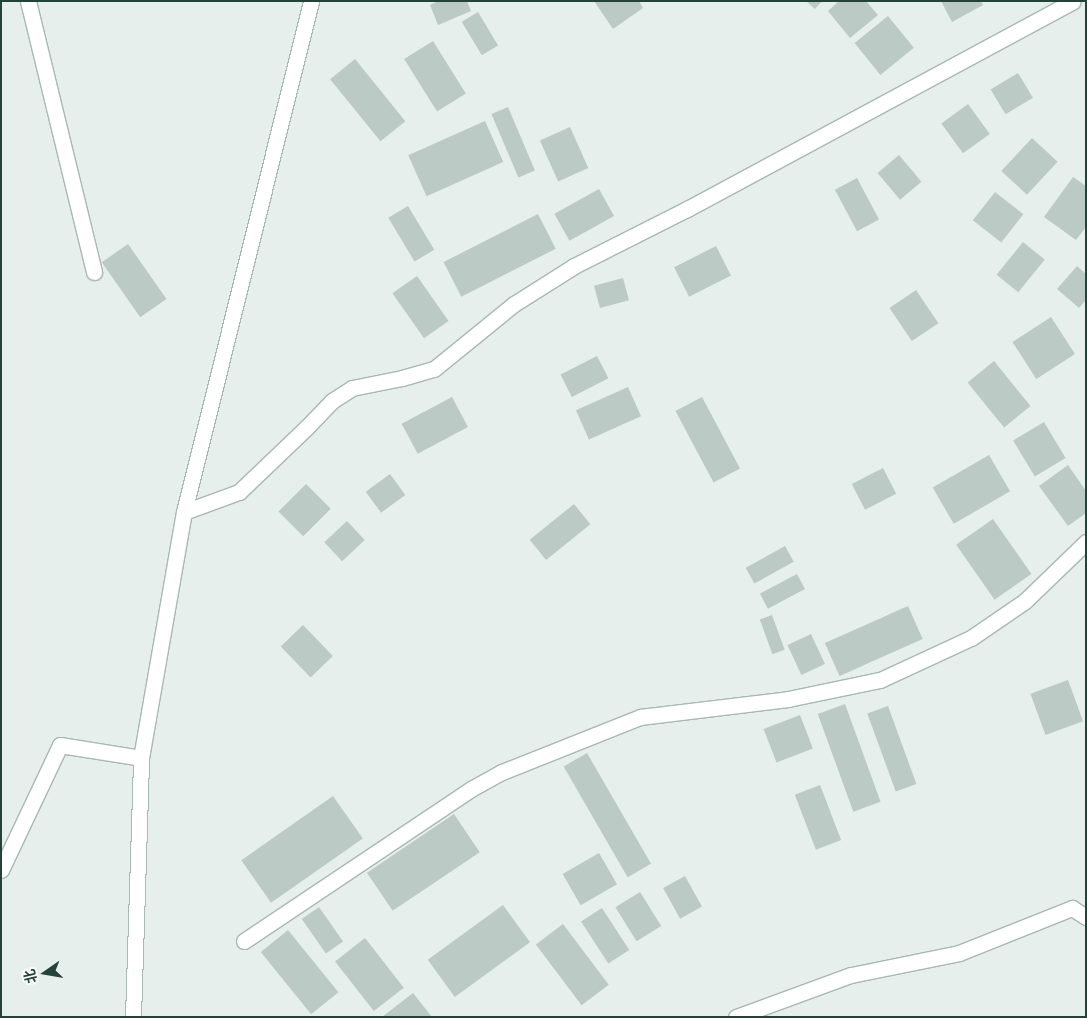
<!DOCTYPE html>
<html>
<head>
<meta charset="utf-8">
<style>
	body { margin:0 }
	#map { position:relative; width:1087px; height:1018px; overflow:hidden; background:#e6efeb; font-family:"IBM Plex Sans","Noto Sans SC",sans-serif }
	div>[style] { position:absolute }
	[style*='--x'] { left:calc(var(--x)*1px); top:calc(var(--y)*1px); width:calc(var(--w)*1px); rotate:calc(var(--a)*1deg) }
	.building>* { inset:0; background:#bbcac4; transform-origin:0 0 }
	.roads { filter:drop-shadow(1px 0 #a8b8b2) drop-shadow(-1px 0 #a8b8b2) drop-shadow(0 1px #a8b8b2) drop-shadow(0 -1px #a8b8b2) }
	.minor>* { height:15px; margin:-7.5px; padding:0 7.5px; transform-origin:7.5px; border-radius:7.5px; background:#fff }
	span { translate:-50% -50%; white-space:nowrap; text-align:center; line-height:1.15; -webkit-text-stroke:5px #f7fbf9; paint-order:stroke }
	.frame { position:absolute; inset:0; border:2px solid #24423a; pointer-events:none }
	.north { position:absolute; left:20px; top:948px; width:50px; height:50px; -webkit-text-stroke:4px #f7fbf9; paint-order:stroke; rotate:257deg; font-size:14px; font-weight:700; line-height:20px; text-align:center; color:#24423a }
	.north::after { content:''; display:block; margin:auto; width:18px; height:22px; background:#24423a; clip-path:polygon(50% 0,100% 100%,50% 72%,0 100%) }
</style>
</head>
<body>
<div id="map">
	<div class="building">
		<i style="clip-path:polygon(438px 1px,467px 1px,471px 11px,438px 25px,430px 5px)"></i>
		<i style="clip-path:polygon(594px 1px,639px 1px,643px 8px,613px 29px)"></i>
		<i style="clip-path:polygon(806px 1px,822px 1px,815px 9px)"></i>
		<i style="clip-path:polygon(839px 1px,866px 1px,878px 15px,850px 38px,828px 11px)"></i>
		<i style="clip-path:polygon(941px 1px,981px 1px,983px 5px,952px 22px)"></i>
		<i style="left:478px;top:12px;width:39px;height:19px;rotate:59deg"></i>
		<i style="left:888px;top:16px;width:41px;height:43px;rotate:51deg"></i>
		<i style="left:433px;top:41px;width:62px;height:34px;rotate:58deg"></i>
		<i style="left:355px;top:59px;width:80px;height:32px;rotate:51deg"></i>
		<i style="left:1018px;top:73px;width:29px;height:32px;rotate:59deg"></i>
		<i style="left:968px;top:104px;width:37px;height:33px;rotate:54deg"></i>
		<i style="left:508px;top:107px;width:69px;height:18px;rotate:67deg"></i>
		<i style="left:485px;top:121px;width:45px;height:84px;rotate:66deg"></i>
		<i style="left:570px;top:127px;width:45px;height:33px;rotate:66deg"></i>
		<i style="left:1032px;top:138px;width:35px;height:45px;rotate:43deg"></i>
		<i style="left:899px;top:155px;width:35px;height:28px;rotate:50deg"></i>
		<i style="clip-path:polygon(1073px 177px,1086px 186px,1086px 227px,1076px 240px,1044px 217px)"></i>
		<i style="left:857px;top:178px;width:47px;height:25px;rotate:62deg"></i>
		<i style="left:599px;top:189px;width:31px;height:51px;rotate:61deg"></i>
		<i style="left:995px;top:192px;width:36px;height:36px;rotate:38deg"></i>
		<i style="left:408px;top:206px;width:51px;height:23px;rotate:59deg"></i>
		<i style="left:538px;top:214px;width:39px;height:106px;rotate:63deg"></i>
		<i style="left:1023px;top:242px;width:28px;height:42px;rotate:39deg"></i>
		<i style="left:128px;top:244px;width:67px;height:32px;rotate:55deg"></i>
		<i style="left:716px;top:246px;width:33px;height:47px;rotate:63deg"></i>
		<i style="clip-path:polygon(1077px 266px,1086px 274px,1086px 300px,1079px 308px,1057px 289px)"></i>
		<i style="left:417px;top:276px;width:55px;height:30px;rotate:55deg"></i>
		<i style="left:623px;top:278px;width:23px;height:30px;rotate:75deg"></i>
		<i style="left:916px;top:290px;width:40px;height:32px;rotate:56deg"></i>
		<i style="left:1051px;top:317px;width:44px;height:46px;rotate:57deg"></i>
		<i style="left:597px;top:356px;width:25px;height:41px;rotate:63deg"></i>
		<i style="left:994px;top:361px;width:58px;height:34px;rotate:51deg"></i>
		<i style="left:628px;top:387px;width:32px;height:57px;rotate:66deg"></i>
		<i style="left:452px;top:397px;width:34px;height:57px;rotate:62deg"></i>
		<i style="left:702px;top:397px;width:81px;height:30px;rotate:62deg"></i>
		<i style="left:1044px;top:422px;width:42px;height:36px;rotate:59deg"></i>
		<i style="left:989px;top:455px;width:42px;height:65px;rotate:60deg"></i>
		<i style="clip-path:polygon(1068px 465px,1086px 491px,1086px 513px,1068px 526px,1039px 486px)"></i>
		<i style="left:883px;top:468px;width:29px;height:35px;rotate:63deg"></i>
		<i style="left:390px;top:474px;width:26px;height:30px;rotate:54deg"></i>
		<i style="left:306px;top:484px;width:35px;height:39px;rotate:45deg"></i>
		<i style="left:574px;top:504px;width:26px;height:57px;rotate:51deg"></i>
		<i style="left:993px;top:519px;width:67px;height:45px;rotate:55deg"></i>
		<i style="left:347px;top:521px;width:26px;height:31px;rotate:47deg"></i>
		<i style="left:785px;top:546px;width:18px;height:45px;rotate:61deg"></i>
		<i style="left:797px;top:574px;width:17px;height:42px;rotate:62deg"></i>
		<i style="left:908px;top:606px;width:36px;height:91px;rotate:66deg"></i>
		<i style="left:772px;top:615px;width:37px;height:13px;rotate:70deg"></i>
		<i style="left:303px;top:625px;width:43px;height:31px;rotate:46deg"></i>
		<i style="left:811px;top:634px;width:33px;height:26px;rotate:65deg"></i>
		<i style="left:1068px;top:680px;width:44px;height:40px;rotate:70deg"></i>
		<i style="left:845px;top:704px;width:104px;height:29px;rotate:70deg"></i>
		<i style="left:888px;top:706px;width:83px;height:22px;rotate:70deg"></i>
		<i style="left:800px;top:715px;width:36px;height:39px;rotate:69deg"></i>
		<i style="left:587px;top:753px;width:128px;height:27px;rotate:60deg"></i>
		<i style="left:820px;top:785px;width:59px;height:27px;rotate:69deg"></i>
		<i style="left:333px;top:796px;width:52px;height:112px;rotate:55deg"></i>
		<i style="left:454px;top:814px;width:46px;height:105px;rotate:56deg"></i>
		<i style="left:599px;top:853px;width:36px;height:42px;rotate:60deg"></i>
		<i style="left:685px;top:876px;width:35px;height:25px;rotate:61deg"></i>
		<i style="left:640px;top:892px;width:40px;height:29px;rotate:58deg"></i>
		<i style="left:503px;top:905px;width:46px;height:93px;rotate:54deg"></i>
		<i style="left:319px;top:907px;width:42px;height:21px;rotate:55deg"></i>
		<i style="left:602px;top:908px;width:50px;height:25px;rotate:57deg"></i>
		<i style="left:563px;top:924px;width:76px;height:34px;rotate:53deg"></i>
		<i style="left:288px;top:930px;width:80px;height:35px;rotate:51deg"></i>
		<i style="left:365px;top:938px;width:63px;height:38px;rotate:52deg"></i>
		<i style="clip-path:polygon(413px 993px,432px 1017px,382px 1017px)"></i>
	</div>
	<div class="roads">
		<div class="minor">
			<i style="--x:28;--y:1;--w:279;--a:76.3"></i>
			<i style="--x:184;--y:512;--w:59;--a:-20"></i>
			<i style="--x:239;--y:492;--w:93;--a:-43.7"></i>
			<i style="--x:306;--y:428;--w:37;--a:-46"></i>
			<i style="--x:332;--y:401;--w:24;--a:-33"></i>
			<i style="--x:352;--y:388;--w:51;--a:-11.3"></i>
			<i style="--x:402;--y:378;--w:33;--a:-16"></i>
			<i style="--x:434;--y:369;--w:103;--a:-39.1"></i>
			<i style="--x:514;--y:304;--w:71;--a:-32.3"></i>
			<i style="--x:574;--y:266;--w:127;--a:-26.8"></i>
			<i style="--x:687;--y:209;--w:438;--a:-28.3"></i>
			<i style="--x:1;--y:870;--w:138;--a:-64.7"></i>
			<i style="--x:60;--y:745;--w:82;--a:9.1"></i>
			<i style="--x:244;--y:941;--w:273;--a:-33.8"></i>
			<i style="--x:471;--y:789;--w:35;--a:-29"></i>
			<i style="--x:502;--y:772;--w:149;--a:-21.7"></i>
			<i style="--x:640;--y:717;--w:149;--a:-6.9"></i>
			<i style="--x:788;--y:699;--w:94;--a:-11.7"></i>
			<i style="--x:880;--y:680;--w:100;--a:-24.8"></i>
			<i style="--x:971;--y:638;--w:65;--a:-34.4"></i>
			<i style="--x:1025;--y:601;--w:85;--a:-44"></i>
			<i style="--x:133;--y:1017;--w:259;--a:-88.2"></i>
			<i style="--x:141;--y:758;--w:250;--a:-80.1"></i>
			<i style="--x:184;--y:512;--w:527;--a:-76.04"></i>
			<i style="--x:736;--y:1017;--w:122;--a:-20.1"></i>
			<i style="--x:851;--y:975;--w:110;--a:-11.5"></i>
			<i style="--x:959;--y:953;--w:122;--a:-21.7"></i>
			<i style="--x:1072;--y:908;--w:17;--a:33"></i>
		</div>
	</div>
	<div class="frame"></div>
	<div class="north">北</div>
</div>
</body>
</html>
